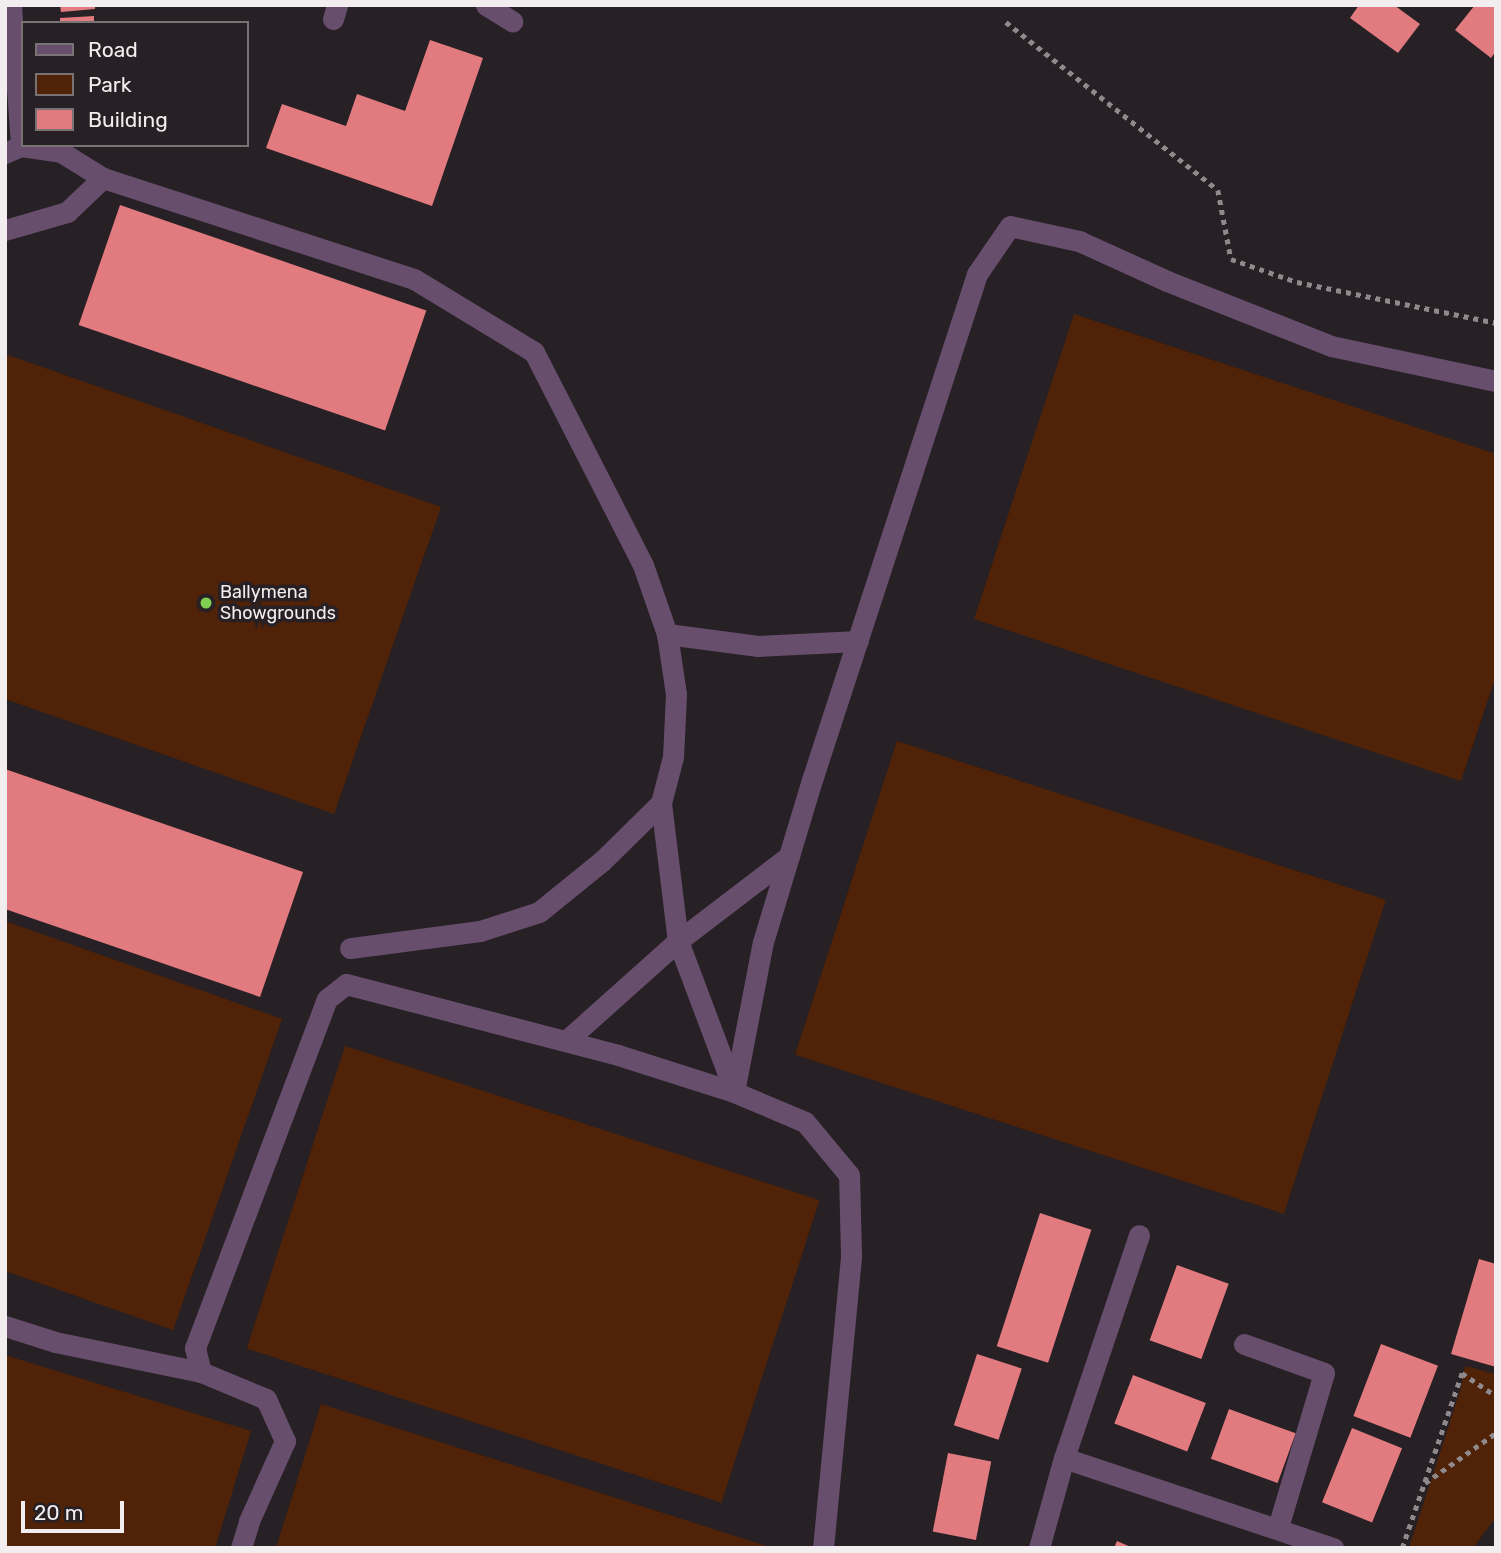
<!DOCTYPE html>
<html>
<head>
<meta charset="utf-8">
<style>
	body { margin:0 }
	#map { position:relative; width:1501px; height:1553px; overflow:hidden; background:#272024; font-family:Rubik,sans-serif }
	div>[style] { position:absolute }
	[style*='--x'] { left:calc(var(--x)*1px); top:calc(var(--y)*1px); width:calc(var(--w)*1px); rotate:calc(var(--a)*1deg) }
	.green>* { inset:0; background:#502207; transform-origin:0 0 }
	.building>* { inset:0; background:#e27b80; transform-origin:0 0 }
	.path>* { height:4.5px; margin-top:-2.25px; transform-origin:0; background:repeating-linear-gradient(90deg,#8f898c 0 5px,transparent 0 10px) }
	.minor>* { height:21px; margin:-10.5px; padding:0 10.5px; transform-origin:10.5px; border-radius:10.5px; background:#674e6d }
	.dots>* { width:19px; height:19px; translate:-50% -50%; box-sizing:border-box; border:4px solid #272024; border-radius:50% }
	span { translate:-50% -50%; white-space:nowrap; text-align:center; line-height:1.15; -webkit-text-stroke:7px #272024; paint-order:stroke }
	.poi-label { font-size:18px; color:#f2edef }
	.left { translate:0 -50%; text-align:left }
	.frame { position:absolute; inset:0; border:7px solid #f2edef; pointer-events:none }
	.legend { position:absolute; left:21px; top:21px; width:228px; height:126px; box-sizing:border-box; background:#272024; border:2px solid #787275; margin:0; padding:9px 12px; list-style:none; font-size:21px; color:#f2edef }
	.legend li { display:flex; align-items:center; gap:14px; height:35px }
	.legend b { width:35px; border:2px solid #787275 }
	.scale { position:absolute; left:21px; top:1501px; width:103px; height:32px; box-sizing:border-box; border:4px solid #f2edef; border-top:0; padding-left:9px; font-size:21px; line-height:24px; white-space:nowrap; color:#f2edef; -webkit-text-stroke:5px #272024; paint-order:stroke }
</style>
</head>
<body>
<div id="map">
	<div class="green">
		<i style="clip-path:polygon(1074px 314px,1496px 454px,1496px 676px,1461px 781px,974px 619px)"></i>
		<i style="clip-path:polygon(5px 354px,441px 507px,334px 814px,5px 699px)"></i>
		<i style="left:897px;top:741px;width:514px;height:330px;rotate:18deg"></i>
		<i style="clip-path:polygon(5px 921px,282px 1019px,173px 1330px,5px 1271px)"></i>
		<i style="left:345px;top:1046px;width:499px;height:318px;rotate:18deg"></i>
		<i style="clip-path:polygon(5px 1355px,251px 1431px,215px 1548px,5px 1548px)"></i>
		<i style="clip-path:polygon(1465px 1366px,1496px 1374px,1496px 1517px,1473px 1548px,1409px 1548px,1461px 1388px)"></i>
		<i style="clip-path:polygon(321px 1404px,773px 1548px,276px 1548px)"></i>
	</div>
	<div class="building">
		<i style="clip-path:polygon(60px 5px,95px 5px,95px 9px,61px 12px)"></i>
		<i style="clip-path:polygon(1359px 5px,1394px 5px,1420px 24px,1398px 53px,1350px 18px)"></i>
		<i style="clip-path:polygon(1475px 5px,1496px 5px,1496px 51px,1491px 58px,1455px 30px)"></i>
		<i style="clip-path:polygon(94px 16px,94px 23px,60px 23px,60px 18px)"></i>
		<i style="clip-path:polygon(430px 40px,483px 58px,432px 206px,266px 148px,282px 104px,346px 126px,357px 94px,405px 111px)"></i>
		<i style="left:120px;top:205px;width:324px;height:127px;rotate:19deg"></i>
		<i style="clip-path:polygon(5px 769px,303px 872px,260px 997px,5px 909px)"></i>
		<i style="left:1040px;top:1213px;width:54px;height:140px;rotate:18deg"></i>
		<i style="clip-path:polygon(1479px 1259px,1496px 1264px,1496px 1367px,1451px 1354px)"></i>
		<i style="left:1177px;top:1265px;width:55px;height:80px;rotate:20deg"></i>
		<i style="left:1381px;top:1344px;width:61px;height:77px;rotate:21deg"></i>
		<i style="left:977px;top:1354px;width:47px;height:75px;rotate:18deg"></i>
		<i style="left:1133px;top:1375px;width:78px;height:52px;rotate:21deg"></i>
		<i style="left:1229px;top:1409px;width:71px;height:53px;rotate:20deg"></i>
		<i style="left:1352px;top:1428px;width:54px;height:80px;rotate:22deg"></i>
		<i style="left:948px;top:1453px;width:44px;height:80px;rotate:11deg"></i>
		<i style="clip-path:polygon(1117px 1541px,1133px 1548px,1114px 1548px)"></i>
	</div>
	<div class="path">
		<i style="--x:1006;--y:22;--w:270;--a:38.4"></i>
		<i style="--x:1218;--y:190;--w:70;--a:79.3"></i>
		<i style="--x:1231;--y:259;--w:70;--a:19.2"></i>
		<i style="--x:1297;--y:282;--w:203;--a:11.6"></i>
		<i style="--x:1425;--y:1483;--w:87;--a:-35.2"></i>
		<i style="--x:1402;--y:1548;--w:185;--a:-71.1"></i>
		<i style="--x:1462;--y:1373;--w:41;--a:34.1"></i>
	</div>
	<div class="minor">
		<i style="--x:11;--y:5;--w:141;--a:85.9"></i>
		<i style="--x:486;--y:5;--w:31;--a:32"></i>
		<i style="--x:333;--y:19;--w:15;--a:-74"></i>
		<i style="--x:5;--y:153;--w:17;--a:-24"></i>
		<i style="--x:21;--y:146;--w:40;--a:8.5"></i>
		<i style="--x:61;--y:152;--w:49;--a:31.8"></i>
		<i style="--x:5;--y:230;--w:65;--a:-16.2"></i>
		<i style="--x:67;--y:212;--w:50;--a:-43.4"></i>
		<i style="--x:103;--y:178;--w:327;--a:18"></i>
		<i style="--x:414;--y:279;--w:140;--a:31.3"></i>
		<i style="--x:534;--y:352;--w:239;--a:62.9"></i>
		<i style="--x:643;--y:565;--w:73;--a:70.8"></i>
		<i style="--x:667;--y:634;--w:61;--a:81.5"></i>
		<i style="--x:676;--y:694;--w:63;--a:92.7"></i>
		<i style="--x:673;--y:757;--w:48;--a:104.6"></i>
		<i style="--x:661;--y:803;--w:83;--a:135.5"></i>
		<i style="--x:602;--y:861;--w:81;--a:141"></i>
		<i style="--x:539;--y:912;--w:62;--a:162.1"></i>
		<i style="--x:480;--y:931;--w:131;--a:172.5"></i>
		<i style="--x:667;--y:634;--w:92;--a:7.5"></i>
		<i style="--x:758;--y:646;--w:100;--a:-2.9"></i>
		<i style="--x:661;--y:803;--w:139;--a:83"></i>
		<i style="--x:678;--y:941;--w:159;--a:69.4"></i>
		<i style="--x:566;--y:1041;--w:150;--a:-41.8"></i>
		<i style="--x:678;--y:941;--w:140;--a:-37.4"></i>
		<i style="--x:5;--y:1326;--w:52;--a:17.7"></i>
		<i style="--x:55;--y:1342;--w:149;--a:11.6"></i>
		<i style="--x:1244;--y:1344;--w:85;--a:19.9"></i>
		<i style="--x:1324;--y:1373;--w:161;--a:106.6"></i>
		<i style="--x:1064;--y:1458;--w:284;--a:18.5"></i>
		<i style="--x:241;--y:1548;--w:28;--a:-73"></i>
		<i style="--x:249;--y:1521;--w:88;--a:-65.8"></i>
		<i style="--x:285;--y:1441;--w:46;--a:-114.3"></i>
		<i style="--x:266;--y:1399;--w:70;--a:-157.4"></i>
		<i style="--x:201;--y:1372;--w:25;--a:-104"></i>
		<i style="--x:195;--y:1348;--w:373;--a:-69.3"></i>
		<i style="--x:327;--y:999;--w:24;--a:-38"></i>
		<i style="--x:346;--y:984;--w:281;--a:14.6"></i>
		<i style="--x:618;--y:1055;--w:122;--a:17.7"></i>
		<i style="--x:823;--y:1548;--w:294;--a:-84.5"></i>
		<i style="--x:851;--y:1255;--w:80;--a:-91.4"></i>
		<i style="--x:849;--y:1175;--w:69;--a:-129.7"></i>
		<i style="--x:805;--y:1122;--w:77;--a:-157.1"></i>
		<i style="--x:734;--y:1092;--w:153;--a:-79.1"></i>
		<i style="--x:763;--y:942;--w:169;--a:-73.2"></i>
		<i style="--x:812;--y:780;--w:532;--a:-71.94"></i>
		<i style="--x:977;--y:274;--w:58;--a:-55.5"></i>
		<i style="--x:1010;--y:226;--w:71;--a:12.3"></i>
		<i style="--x:1079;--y:241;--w:97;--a:24.4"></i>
		<i style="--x:1167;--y:281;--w:176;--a:21.6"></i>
		<i style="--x:1331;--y:346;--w:169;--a:12"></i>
		<i style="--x:1039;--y:1548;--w:93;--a:-74.5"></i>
		<i style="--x:1064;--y:1458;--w:235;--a:-71.4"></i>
	</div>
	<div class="dots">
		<i style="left:206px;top:603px;background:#7fd052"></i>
	</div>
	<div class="poi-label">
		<span class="left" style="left:220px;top:603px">Ballymena<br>Showgrounds</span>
	</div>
	<div class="frame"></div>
	<ul class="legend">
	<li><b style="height:9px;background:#674e6d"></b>Road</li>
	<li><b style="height:19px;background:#502207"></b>Park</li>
	<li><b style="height:19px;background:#e27b80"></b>Building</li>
	</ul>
	<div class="scale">20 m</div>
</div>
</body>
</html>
